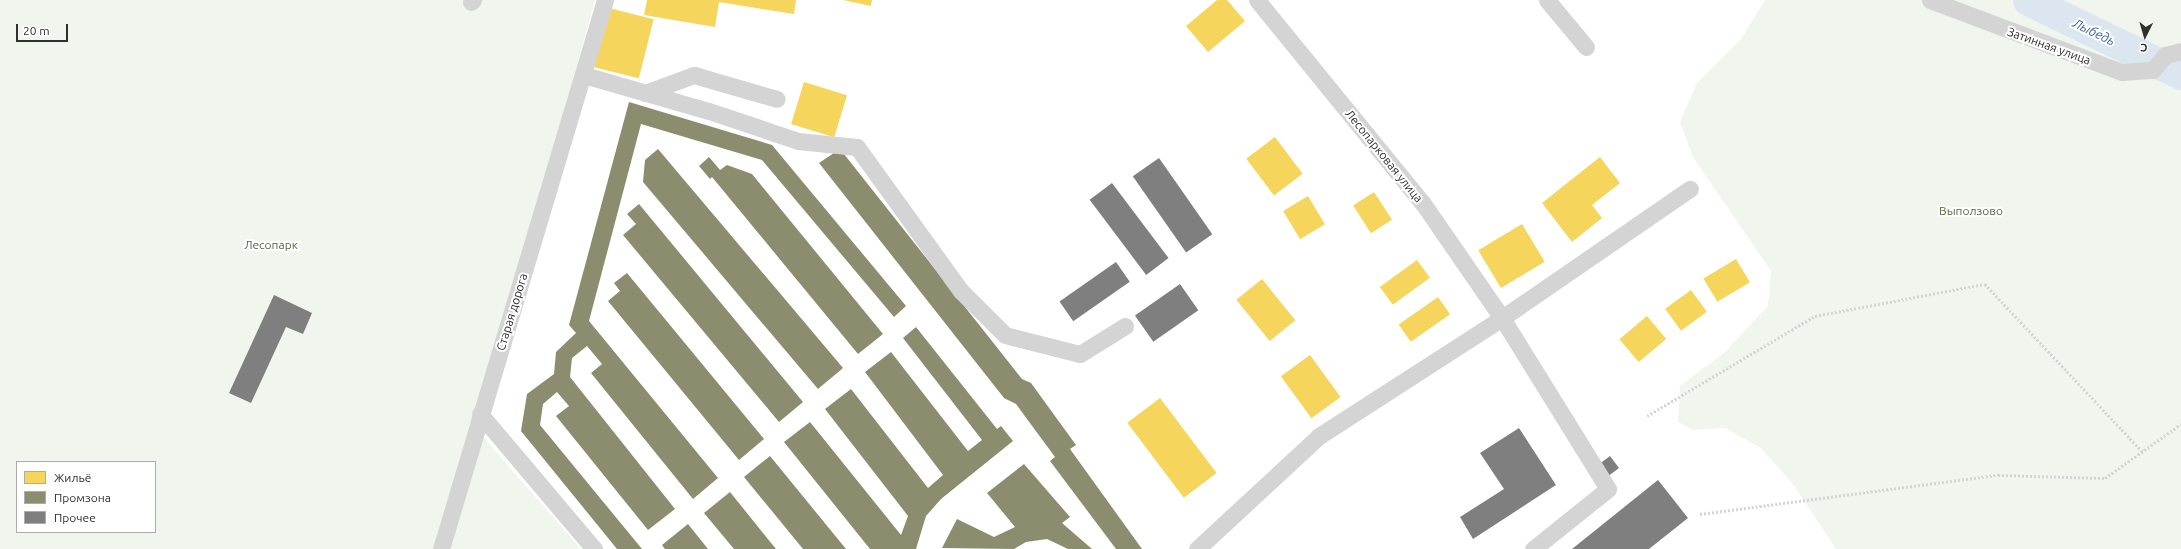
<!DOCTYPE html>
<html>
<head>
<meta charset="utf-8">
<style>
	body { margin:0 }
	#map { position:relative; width:2181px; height:549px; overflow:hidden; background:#fff; font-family:Ubuntu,sans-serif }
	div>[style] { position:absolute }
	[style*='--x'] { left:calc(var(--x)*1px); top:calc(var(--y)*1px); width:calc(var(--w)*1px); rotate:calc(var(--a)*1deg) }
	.green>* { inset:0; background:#f0f5ed }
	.homes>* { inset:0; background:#f6d55c; transform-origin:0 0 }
	.industry>* { inset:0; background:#8c8c6e }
	.river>* { height:31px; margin:-15.5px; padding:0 15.5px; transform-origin:15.5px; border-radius:15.5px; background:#dbe6f1 }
	.building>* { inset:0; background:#7f7f7f; transform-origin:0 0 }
	.path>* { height:2.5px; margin-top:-1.25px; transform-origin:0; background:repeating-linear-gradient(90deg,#d4d4d4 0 2px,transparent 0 4px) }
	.minor>* { height:17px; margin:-8.5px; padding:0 8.5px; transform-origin:8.5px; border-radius:8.5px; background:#d4d4d4 }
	span { translate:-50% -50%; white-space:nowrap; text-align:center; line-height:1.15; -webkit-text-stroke:4px #fff; paint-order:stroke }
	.street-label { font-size:12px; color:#2f2f2f }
	.park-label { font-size:12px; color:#4e693e }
	.water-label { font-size:13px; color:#40688f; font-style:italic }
	.legend { position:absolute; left:16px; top:461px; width:140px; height:72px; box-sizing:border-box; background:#fff; border:1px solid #acacac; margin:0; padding:5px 7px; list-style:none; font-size:12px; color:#2f2f2f }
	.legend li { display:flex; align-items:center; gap:8px; height:20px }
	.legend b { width:20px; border:1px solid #acacac }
	.north { position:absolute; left:2125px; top:16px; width:40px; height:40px; -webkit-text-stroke:3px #fff; paint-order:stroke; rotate:185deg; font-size:11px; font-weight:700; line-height:16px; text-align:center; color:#2f2f2f }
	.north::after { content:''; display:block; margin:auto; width:14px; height:18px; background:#2f2f2f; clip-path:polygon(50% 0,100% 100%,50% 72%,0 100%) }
	.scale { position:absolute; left:16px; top:24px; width:52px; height:18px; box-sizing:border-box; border:2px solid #2f2f2f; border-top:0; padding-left:5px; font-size:12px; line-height:14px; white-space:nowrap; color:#2f2f2f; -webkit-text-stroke:3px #fff; paint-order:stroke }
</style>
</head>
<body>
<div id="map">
	<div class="green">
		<i style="clip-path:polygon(evenodd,0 0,595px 0,476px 429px,581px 549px,0 549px,0 0,17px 462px,155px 462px,155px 532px,17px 532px,17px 462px)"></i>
		<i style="clip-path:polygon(1765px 0,2181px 0,2181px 549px,1836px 549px,1793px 484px,1761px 448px,1725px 428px,1693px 430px,1678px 422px,1680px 386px,1725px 352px,1768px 306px,1771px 271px,1693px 157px,1680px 122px,1697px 83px,1741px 39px)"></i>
	</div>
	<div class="homes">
		<i style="clip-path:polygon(647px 0,796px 0,794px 14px,719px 2px,715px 27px,644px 15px)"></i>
		<i style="clip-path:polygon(843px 0,872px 0,871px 6px)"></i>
		<i style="clip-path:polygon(1217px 0,1227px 0,1245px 21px,1208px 52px,1186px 26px)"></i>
		<i style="left:609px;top:8px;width:46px;height:61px;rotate:14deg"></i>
		<i style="left:804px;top:82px;width:45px;height:44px;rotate:17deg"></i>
		<i style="left:1275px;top:137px;width:46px;height:36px;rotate:53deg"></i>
		<i style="clip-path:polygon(1600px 157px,1620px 183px,1592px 205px,1602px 218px,1572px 242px,1542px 203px)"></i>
		<i style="left:1374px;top:192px;width:33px;height:25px;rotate:57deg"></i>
		<i style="left:1308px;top:196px;width:33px;height:29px;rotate:59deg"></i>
		<i style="left:1522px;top:224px;width:44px;height:51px;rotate:59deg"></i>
		<i style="left:1736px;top:259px;width:27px;height:38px;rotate:59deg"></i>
		<i style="left:1417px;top:260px;width:22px;height:46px;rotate:54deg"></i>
		<i style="left:1262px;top:279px;width:53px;height:33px;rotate:51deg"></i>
		<i style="left:1691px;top:290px;width:27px;height:32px;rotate:54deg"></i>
		<i style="left:1438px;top:297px;width:21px;height:48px;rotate:55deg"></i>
		<i style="left:1647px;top:316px;width:30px;height:36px;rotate:50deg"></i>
		<i style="left:1310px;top:355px;width:52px;height:36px;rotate:54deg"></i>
		<i style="left:1160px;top:398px;width:94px;height:41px;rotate:53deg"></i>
	</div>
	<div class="industry">
		<i style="clip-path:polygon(629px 102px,772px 145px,906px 306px,894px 317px,762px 160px,641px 124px,589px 321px,718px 478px,693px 499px,591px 373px,602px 364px,587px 346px,572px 358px,570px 377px,675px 509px,648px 530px,556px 416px,569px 406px,557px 392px,543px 404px,540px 425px,642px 549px,617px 549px,521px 431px,527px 394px,554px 374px,556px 352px,576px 333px,569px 325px)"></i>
		<i style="clip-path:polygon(658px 149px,843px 368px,818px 389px,643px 182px,645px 160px)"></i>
		<i style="clip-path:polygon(840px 149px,1022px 379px,1031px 383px,1076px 445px,1070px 449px,1142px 549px,1116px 549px,1050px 461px,1055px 457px,1016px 404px,1004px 398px,819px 163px)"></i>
		<i style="clip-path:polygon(709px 157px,720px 170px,727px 165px,752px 174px,883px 334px,858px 354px,712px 177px,710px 179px,699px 166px)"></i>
		<i style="clip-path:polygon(639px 204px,803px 402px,779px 422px,623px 235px,636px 224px,627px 214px)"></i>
		<i style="clip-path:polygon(627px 273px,764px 439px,739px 460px,608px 301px,620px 291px,614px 283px)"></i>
		<i style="clip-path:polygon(916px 327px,997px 429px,1001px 426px,1013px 441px,941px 499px,926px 516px,916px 549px,870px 549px,784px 442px,810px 422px,901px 535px,908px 516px,825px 409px,851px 389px,928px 488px,943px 475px,865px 372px,891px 352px,968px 451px,982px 440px,903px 338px)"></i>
		<i style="clip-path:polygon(770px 456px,846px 549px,803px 549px,744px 477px)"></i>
		<i style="clip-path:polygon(1024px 464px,1070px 517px,1062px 523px,1092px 549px,1068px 549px,1047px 539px,1026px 542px,1014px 549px,942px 548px,957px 519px,994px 537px,1015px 527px,987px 493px)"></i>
		<i style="clip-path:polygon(730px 492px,776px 549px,734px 549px,704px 513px)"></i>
		<i style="clip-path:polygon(688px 524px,708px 549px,665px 549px,662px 545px)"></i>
	</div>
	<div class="river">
		<i style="--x:2028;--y:0;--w:170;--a:25.8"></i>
	</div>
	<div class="building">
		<i style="left:1159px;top:158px;width:93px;height:32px;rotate:55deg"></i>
		<i style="left:1112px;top:183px;width:94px;height:28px;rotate:53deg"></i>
		<i style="left:1116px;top:262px;width:24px;height:69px;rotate:55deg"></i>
		<i style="left:1180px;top:284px;width:32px;height:55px;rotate:55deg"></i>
		<i style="clip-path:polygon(274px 295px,312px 313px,303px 334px,286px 327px,251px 403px,229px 393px)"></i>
		<i style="clip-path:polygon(1519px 428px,1556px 485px,1473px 539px,1460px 517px,1504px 489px,1480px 453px)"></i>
		<i style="left:1610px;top:456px;width:15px;height:17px;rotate:53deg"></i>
		<i style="clip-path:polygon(1658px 480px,1688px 518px,1649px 549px,1572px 549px)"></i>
	</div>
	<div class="path">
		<i style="--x:1647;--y:416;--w:196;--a:-30.8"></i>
		<i style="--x:1815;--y:316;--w:173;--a:-10.7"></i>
		<i style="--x:1985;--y:284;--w:231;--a:46.8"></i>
		<i style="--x:1700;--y:514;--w:301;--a:-7.5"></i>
		<i style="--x:1998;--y:475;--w:107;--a:1.6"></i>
		<i style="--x:2105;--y:478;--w:93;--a:-35.4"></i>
	</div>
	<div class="minor">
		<i style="--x:1257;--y:0;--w:261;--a:50.8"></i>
		<i style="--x:1422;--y:202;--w:141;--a:55.4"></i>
		<i style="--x:1502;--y:318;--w:201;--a:58.2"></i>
		<i style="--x:1608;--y:489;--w:96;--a:141.3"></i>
		<i style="--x:1547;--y:0;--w:61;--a:50.3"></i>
		<i style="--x:1930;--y:0;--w:205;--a:20.6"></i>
		<i style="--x:2122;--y:72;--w:31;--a:-4"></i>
		<i style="--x:2153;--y:70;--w:19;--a:-51"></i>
		<i style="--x:2165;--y:55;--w:16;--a:-14"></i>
		<i style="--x:471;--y:2;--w:3;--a:-45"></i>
		<i style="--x:584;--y:75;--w:130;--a:16.1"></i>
		<i style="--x:709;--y:111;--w:94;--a:18.6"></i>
		<i style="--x:798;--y:141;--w:59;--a:5.8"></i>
		<i style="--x:857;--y:147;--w:178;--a:54.2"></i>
		<i style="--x:961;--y:291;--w:62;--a:45"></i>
		<i style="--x:1005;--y:335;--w:77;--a:14.2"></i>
		<i style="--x:1080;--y:354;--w:53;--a:-31.9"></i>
		<i style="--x:645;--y:93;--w:52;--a:-20.2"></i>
		<i style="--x:694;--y:75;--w:86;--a:16.1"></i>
		<i style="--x:480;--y:414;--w:177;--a:49.8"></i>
		<i style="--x:441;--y:549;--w:573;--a:-73.37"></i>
		<i style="--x:1197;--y:549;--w:166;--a:-42.8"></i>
		<i style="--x:1319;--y:436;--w:218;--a:-32.8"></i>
		<i style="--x:1502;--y:318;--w:228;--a:-34.5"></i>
	</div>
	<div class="street-label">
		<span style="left:2049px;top:46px;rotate:20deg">Затинная улица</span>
		<span style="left:1384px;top:156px;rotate:51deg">Лесопарковая улица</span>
		<span style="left:512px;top:312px;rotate:-73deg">Старая дорога</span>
	</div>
	<div class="park-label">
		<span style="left:1971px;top:211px">Выползово</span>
		<span style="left:271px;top:245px">Лесопарк</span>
	</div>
	<div class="water-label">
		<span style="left:2094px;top:32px;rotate:26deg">Лыбедь</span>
	</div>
	<ul class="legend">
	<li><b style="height:11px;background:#f6d55c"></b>Жильё</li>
	<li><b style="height:11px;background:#8c8c6e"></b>Промзона</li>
	<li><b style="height:11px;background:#7f7f7f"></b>Прочее</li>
	</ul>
	<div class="north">С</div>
	<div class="scale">20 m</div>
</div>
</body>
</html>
